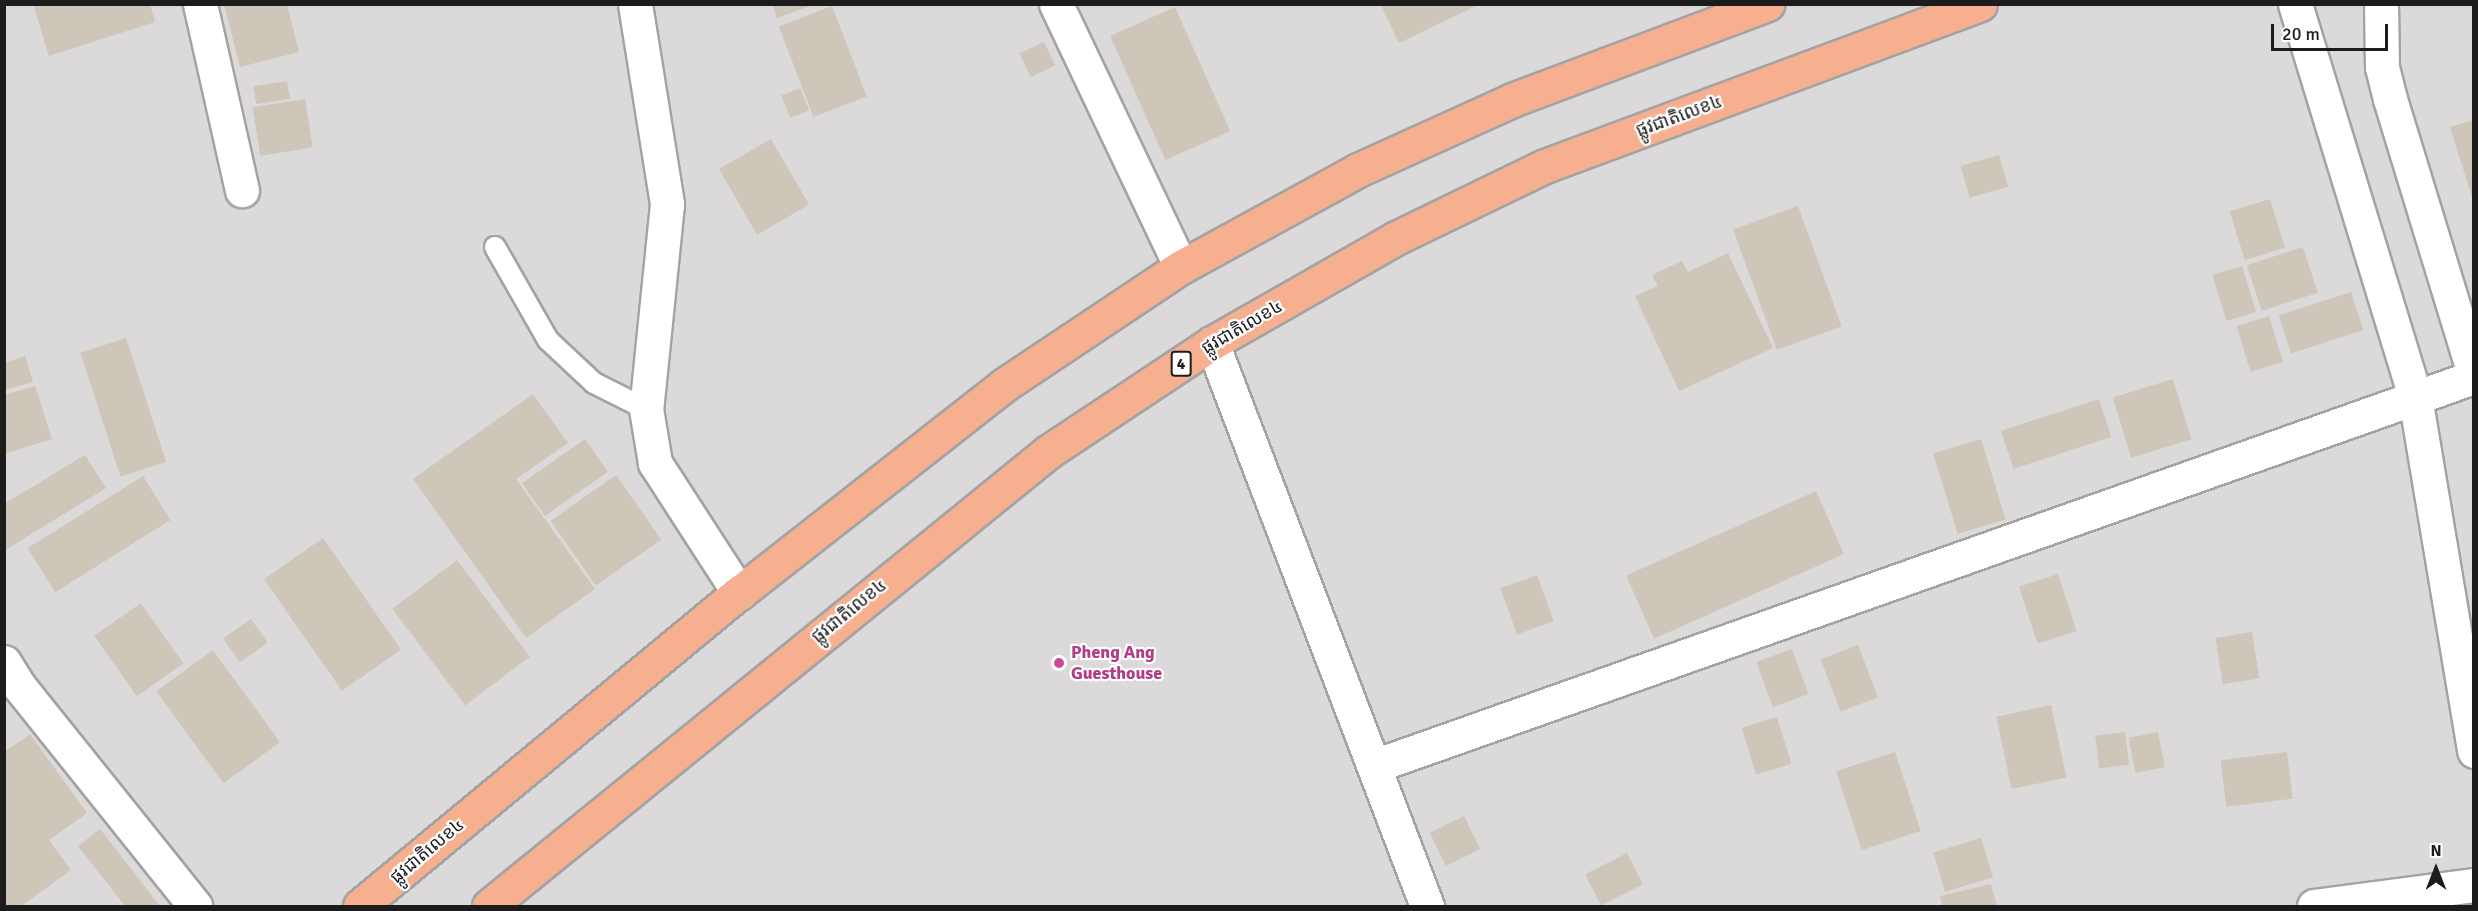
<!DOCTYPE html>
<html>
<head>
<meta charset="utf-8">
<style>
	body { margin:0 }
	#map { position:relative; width:2478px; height:911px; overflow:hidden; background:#efece1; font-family:Signika,"Noto Sans Khmer",sans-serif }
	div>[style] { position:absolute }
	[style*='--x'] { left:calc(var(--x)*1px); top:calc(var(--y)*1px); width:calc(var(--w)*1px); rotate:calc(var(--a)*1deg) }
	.residential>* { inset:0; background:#dbd9d9; transform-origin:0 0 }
	.building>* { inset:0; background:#cfc6ba; transform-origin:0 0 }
	.roads { filter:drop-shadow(2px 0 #a3a3a3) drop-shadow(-2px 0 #a3a3a3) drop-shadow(0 2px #a3a3a3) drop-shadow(0 -2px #a3a3a3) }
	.service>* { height:20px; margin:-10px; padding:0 10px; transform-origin:10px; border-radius:10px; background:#fff }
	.minor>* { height:33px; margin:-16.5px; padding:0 16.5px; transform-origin:16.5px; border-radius:16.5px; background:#fff }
	.tertiary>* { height:33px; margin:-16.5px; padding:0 16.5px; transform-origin:16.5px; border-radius:16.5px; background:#fff }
	.trunk>* { height:33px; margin:-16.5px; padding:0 16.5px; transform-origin:16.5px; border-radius:16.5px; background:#f6b090 }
	.dots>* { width:16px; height:16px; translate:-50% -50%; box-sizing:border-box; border:3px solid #fff; border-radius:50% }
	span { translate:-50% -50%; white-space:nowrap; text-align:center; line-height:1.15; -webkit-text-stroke:4.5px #fff; paint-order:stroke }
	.shield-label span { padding:2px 4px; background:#fff; border:2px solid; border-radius:4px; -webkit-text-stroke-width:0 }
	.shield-label { font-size:16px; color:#1c1c1c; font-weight:700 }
	.street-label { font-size:18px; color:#1c1c1c }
	.hotel-label { font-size:18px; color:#b23c85; font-weight:700 }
	.left { translate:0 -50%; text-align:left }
	.frame { position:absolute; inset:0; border:6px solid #1c1c1c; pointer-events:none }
	.north { position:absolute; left:2406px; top:839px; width:60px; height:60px; -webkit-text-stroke:4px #fff; paint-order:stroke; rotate:0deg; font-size:16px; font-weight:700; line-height:24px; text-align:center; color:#1c1c1c }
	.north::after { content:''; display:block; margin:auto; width:21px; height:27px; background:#1c1c1c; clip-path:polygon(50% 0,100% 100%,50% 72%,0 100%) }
	.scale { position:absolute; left:2271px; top:24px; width:117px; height:27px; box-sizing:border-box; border:3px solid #1c1c1c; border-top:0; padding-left:8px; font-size:18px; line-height:21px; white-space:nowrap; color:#1c1c1c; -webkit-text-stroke:4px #fff; paint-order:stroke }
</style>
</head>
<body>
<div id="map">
	<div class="residential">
		<i style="left:5px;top:5px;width:2468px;height:901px"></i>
	</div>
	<div class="building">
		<i style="clip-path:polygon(33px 4px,150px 4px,155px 22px,49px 56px)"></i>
		<i style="clip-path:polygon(224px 4px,287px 4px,299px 52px,240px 67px)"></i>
		<i style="clip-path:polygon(772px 4px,813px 4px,813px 5px,777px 18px)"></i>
		<i style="clip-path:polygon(1380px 4px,1480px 4px,1399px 43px)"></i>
		<i style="left:832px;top:6px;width:97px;height:57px;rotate:69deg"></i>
		<i style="left:1175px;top:7px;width:136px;height:71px;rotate:66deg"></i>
		<i style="left:1044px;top:42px;width:26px;height:27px;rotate:65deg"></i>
		<i style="left:287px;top:81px;width:18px;height:34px;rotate:81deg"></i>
		<i style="left:800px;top:88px;width:24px;height:20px;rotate:68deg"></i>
		<i style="left:305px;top:99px;width:49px;height:53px;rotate:81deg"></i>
		<i style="clip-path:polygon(2474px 120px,2474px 200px,2473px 200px,2450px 127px)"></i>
		<i style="left:771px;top:139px;width:76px;height:60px;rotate:60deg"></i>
		<i style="left:1999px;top:155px;width:33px;height:40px;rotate:74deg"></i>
		<i style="left:2270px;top:199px;width:51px;height:42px;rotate:73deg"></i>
		<i style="left:1798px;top:206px;width:128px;height:69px;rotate:70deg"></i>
		<i style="left:2303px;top:247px;width:48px;height:59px;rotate:72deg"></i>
		<i style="clip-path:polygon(1728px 253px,1773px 348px,1679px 391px,1635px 296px,1658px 286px,1652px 275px,1682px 261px,1688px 272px)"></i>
		<i style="left:2242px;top:266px;width:48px;height:31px;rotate:73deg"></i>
		<i style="left:2351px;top:292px;width:40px;height:76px;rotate:72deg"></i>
		<i style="left:2269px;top:316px;width:48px;height:34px;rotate:73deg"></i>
		<i style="left:126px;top:338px;width:130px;height:48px;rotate:72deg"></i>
		<i style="clip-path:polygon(25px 356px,33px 382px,4px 390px,4px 363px)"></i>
		<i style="left:2173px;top:379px;width:63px;height:63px;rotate:73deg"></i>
		<i style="clip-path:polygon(35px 386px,52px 439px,4px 454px,4px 395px)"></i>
		<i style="clip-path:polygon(533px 394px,568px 443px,516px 479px,595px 589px,526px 638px,413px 479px)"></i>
		<i style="left:2099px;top:399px;width:40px;height:103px;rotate:72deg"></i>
		<i style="left:585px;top:439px;width:40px;height:77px;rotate:55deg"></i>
		<i style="left:1981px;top:439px;width:84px;height:50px;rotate:73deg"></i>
		<i style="clip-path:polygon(85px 455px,106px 488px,4px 551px,4px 504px)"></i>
		<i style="left:616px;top:475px;width:79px;height:80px;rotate:55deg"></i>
		<i style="left:143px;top:476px;width:52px;height:136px;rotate:58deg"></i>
		<i style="left:1816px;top:491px;width:69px;height:208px;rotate:66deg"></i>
		<i style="left:323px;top:538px;width:136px;height:72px;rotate:55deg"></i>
		<i style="left:457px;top:560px;width:121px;height:81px;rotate:53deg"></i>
		<i style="left:2058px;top:574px;width:60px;height:41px;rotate:72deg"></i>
		<i style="left:1537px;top:575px;width:49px;height:39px;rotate:70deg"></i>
		<i style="left:141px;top:603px;width:74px;height:57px;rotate:55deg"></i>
		<i style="left:251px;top:619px;width:29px;height:34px;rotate:55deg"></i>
		<i style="left:2252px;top:632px;width:47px;height:37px;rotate:81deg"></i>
		<i style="left:1858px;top:645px;width:56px;height:40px;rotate:69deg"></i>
		<i style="left:1792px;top:649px;width:48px;height:38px;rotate:70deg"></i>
		<i style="left:213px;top:650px;width:114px;height:70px;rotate:54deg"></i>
		<i style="left:2051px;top:705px;width:74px;height:56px;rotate:78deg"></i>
		<i style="left:1777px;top:717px;width:49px;height:37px;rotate:73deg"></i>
		<i style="left:2125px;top:732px;width:33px;height:30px;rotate:83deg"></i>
		<i style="left:2158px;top:732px;width:36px;height:30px;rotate:79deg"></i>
		<i style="clip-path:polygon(30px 734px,87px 813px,49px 840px,71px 870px,21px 906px,4px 906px,4px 752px)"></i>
		<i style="left:1895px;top:752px;width:83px;height:62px;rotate:72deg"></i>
		<i style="left:2287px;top:752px;width:47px;height:67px;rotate:83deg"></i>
		<i style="left:1464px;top:816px;width:37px;height:38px;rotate:64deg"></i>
		<i style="clip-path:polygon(100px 829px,160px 906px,125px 906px,78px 846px)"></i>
		<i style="left:1981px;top:838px;width:41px;height:50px;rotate:73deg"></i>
		<i style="left:1627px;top:853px;width:35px;height:47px;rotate:63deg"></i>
		<i style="clip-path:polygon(1991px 884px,1997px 906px,1942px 906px,1940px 896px)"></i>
	</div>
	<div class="roads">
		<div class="service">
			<i style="--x:495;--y:247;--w:107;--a:60.3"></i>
			<i style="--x:548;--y:340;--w:63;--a:43.1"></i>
			<i style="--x:594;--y:383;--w:58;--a:26.6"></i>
		</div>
		<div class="minor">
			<i style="--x:200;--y:4;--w:191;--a:77.3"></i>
			<i style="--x:635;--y:4;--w:203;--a:80.9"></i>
			<i style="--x:667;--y:204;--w:206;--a:95.8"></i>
			<i style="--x:646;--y:409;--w:55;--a:80.5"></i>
			<i style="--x:655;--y:463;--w:155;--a:57.1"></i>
			<i style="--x:1056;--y:4;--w:291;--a:64.6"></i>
			<i style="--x:1212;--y:343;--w:603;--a:69.1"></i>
			<i style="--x:4;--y:662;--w:28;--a:58"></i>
			<i style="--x:19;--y:686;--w:282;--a:51.3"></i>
			<i style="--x:1374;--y:766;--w:1167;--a:-19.48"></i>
			<i style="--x:2314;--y:906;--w:161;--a:-7.5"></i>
		</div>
		<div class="tertiary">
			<i style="--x:2295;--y:4;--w:411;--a:73"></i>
			<i style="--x:2415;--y:397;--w:359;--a:80.5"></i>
			<i style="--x:2381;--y:4;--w:63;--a:89.1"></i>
			<i style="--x:2382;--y:67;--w:33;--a:76"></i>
			<i style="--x:2390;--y:99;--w:288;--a:73"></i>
		</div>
		<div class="trunk">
			<i style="--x:360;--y:906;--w:492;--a:-39.6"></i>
			<i style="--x:739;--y:593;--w:337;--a:-38.1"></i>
			<i style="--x:1004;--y:385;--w:213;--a:-33.7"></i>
			<i style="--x:1181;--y:267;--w:202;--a:-28.7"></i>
			<i style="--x:1358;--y:170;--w:169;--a:-24.4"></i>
			<i style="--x:1512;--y:100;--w:273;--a:-20.6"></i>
			<i style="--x:489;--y:906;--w:720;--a:-39.08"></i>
			<i style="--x:1048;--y:452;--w:197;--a:-33.6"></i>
			<i style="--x:1212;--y:343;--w:212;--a:-29.7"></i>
			<i style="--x:1396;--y:238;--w:165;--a:-25.8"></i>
			<i style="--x:1545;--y:166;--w:464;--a:-20.4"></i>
		</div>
	</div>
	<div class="dots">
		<i style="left:1059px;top:663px;background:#d1479c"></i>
	</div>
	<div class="shield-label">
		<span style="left:1181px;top:364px">4</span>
	</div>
	<div class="street-label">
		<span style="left:1679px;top:116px;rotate:-20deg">ផ្លូវជាតិលេខ៤</span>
		<span style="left:1242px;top:327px;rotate:-30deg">ផ្លូវជាតិលេខ៤</span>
		<span style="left:849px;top:611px;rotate:-39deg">ផ្លូវជាតិលេខ៤</span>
		<span style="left:427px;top:851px;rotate:-40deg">ផ្លូវជាតិលេខ៤</span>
	</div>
	<div class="hotel-label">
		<span class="left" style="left:1071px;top:663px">Pheng Ang<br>Guesthouse</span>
	</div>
	<div class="frame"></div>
	<div class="north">N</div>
	<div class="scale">20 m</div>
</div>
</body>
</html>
